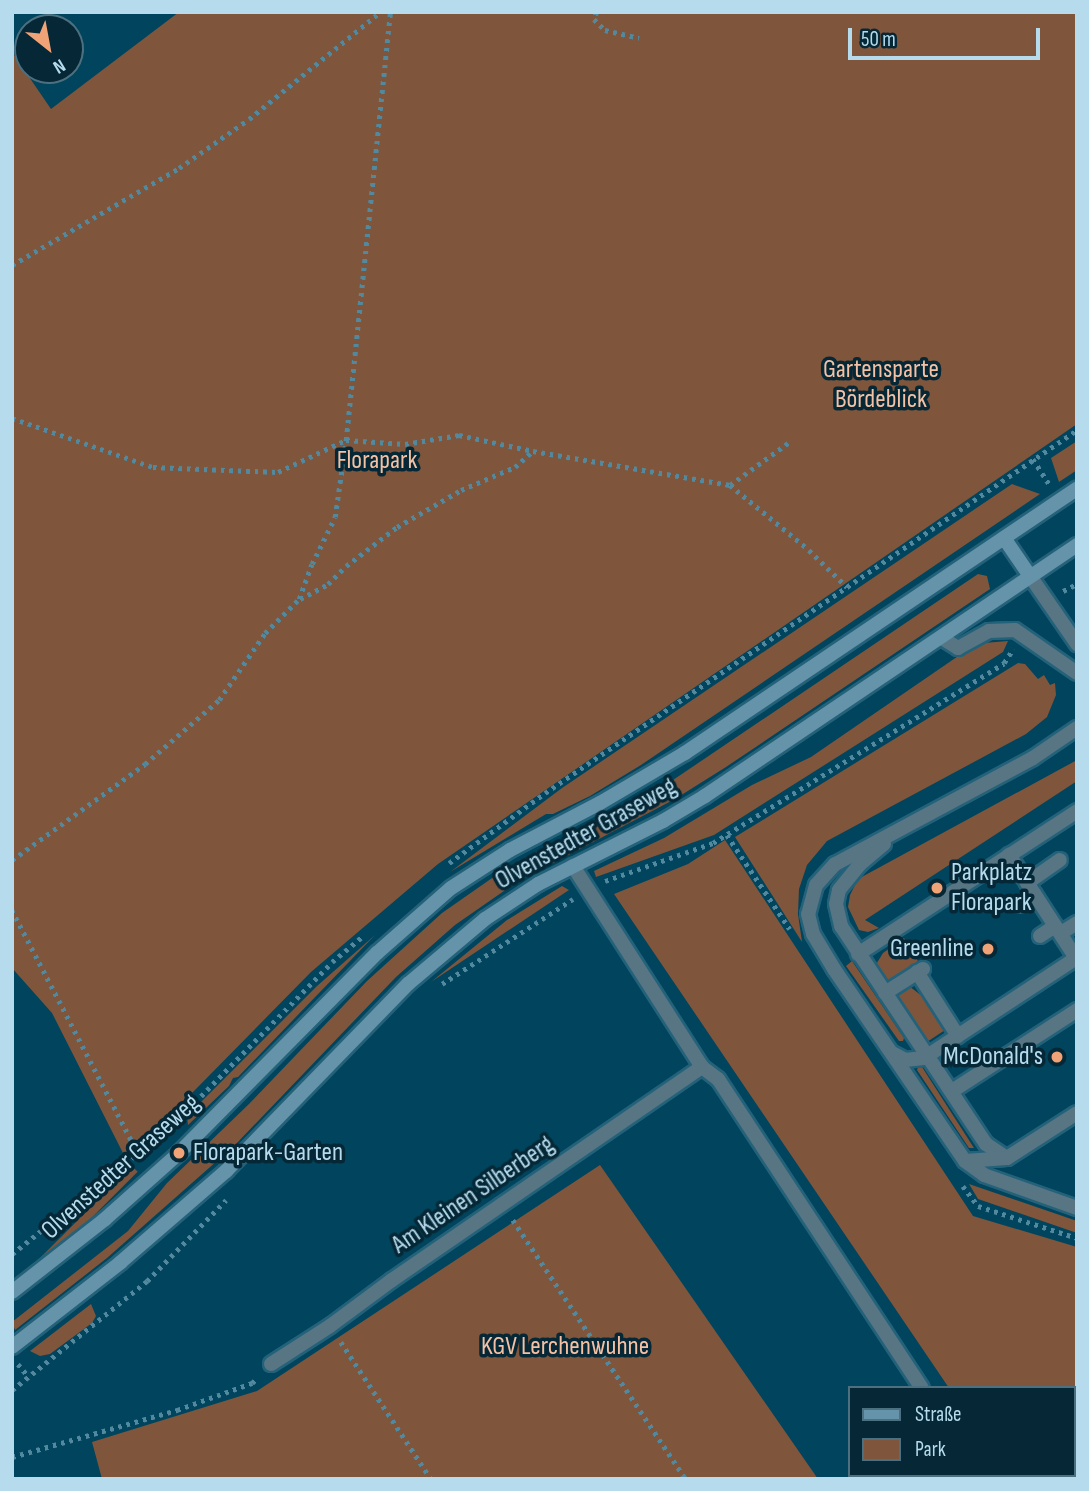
<!DOCTYPE html>
<html>
<head>
<meta charset="utf-8">
<style>
	body { margin:0 }
	#map { position:relative; width:1089px; height:1491px; overflow:hidden; background:#00445d; font-family:"Sofia Sans Condensed",sans-serif }
	div>[style] { position:absolute }
	[style*='--x'] { left:calc(var(--x)*1px); top:calc(var(--y)*1px); width:calc(var(--w)*1px); rotate:calc(var(--a)*1deg) }
	.green>* { inset:0; background:#7f553c; transform-origin:0 0 }
	.path>* { height:4.5px; margin-top:-2.25px; transform-origin:0; background:repeating-linear-gradient(90deg,#53899f 0 3.5px,transparent 0 8.5px) }
	.roads { filter:drop-shadow(2px 0 #24627a) drop-shadow(-2px 0 #24627a) drop-shadow(0 2px #24627a) drop-shadow(0 -2px #24627a) }
	.lane>* { height:14px; margin:-7px; padding:0 7px; transform-origin:7px; border-radius:7px; background:#587584 }
	.street>* { height:14px; margin:-7px; padding:0 7px; transform-origin:7px; border-radius:7px; background:#587584 }
	.secondary>* { height:14px; margin:-7px; padding:0 7px; transform-origin:7px; border-radius:7px; background:#6593aa }
	.dots>* { width:19px; height:19px; translate:-50% -50%; box-sizing:border-box; border:4px solid #062836; border-radius:50% }
	span { translate:-50% -50%; white-space:nowrap; text-align:center; line-height:1.15; -webkit-text-stroke:7px #062836; paint-order:stroke }
	.park-label { font-size:26px; color:#f5c1a4 }
	.street-label { font-size:26px; color:#b6dbed }
	.poi-label { font-size:26px; color:#b6dbed }
	.left { translate:0 -50%; text-align:left }
	.right { translate:-100% -50%; text-align:right }
	.frame { position:absolute; inset:0; border:14px solid #b6dbed; pointer-events:none }
	.legend { position:absolute; left:848px; top:1386px; width:228px; height:91px; box-sizing:border-box; background:#062836; border:2px solid #4c707f; margin:0; padding:9px 12px; list-style:none; font-size:21px; color:#b6dbed }
	.legend li { display:flex; align-items:center; gap:14px; height:35px }
	.legend b { width:35px; border:2px solid #4c707f }
	.north { position:absolute; left:14px; top:14px; width:70px; height:70px; box-sizing:border-box; background:#062836; border:2px solid #4c707f; border-radius:50%; rotate:149deg; font-size:19px; font-weight:700; line-height:28px; text-align:center; color:#b6dbed }
	.north::after { content:''; display:block; margin:auto; width:24px; height:32px; background:#efa377; clip-path:polygon(50% 0,100% 100%,50% 72%,0 100%) }
	.scale { position:absolute; left:848px; top:28px; width:192px; height:32px; box-sizing:border-box; border:4px solid #b6dbed; border-top:0; padding-left:9px; font-size:21px; line-height:24px; white-space:nowrap; color:#b6dbed; -webkit-text-stroke:5px #062836; paint-order:stroke }
</style>
</head>
<body>
<div id="map">
	<div class="green">
		<i style="clip-path:polygon(179px 12px,1077px 12px,1077px 424px,438px 864px,311px 972px,194px 1091px,124px 1155px,52px 1013px,12px 968px,12px 52px,51px 109px)"></i>
		<i style="clip-path:polygon(1077px 441px,1077px 470px,1059px 482px,1051px 458px)"></i>
		<i style="clip-path:polygon(1012px 484px,1040px 494px,641px 765px,590px 796px,553px 814px,546px 814px,450px 872px,562px 788px)"></i>
		<i style="clip-path:polygon(978px 574px,987px 576px,990px 589px,726px 767px,675px 799px,517px 882px,455px 925px,396px 977px,235px 1145px,107px 1258px,15px 1330px,12px 1322px,128px 1231px,167px 1183px,249px 1104px,367px 981px,442px 913px,505px 869px,673px 780px)"></i>
		<i style="clip-path:polygon(1008px 641px,1003px 652px,714px 835px,596px 877px,594px 871px,664px 838px,752px 785px,811px 757px,967px 650px,984px 643px)"></i>
		<i style="clip-path:polygon(1018px 663px,1025px 664px,1038px 679px,1044px 675px,1050px 685px,1055px 683px,1056px 695px,1047px 717px,1026px 734px,827px 841px,807px 865px,799px 889px,798px 914px,802px 942px,735px 837px)"></i>
		<i style="clip-path:polygon(1077px 760px,1077px 781px,865px 920px,879px 928px,868px 932px,859px 930px,848px 907px,850px 895px,858px 879px)"></i>
		<i style="clip-path:polygon(725px 840px,973px 1216px,1077px 1247px,1077px 1479px,1010px 1479px,1008px 1475px,1073px 1475px,1073px 1388px,949px 1388px,614px 894px,688px 864px)"></i>
		<i style="clip-path:polygon(562px 886px,569px 890px,431px 982px,507px 920px)"></i>
		<i style="clip-path:polygon(375px 935px,238px 1077px,233px 1078px,229px 1086px,188px 1125px,187px 1116px,317px 986px)"></i>
		<i style="clip-path:polygon(904px 938px,918px 961px,892px 980px,884px 981px,875px 966px,883px 953px)"></i>
		<i style="clip-path:polygon(852px 961px,904px 1038px,903px 1041px,899px 1041px,846px 966px)"></i>
		<i style="clip-path:polygon(909px 986px,922px 996px,945px 1030px,927px 1042px,924px 1042px,893px 996px)"></i>
		<i style="clip-path:polygon(919px 1065px,922px 1067px,974px 1148px,969px 1148px,917px 1070px)"></i>
		<i style="clip-path:polygon(600px 1165px,818px 1479px,102px 1479px,92px 1442px,257px 1391px)"></i>
		<i style="left:132px;top:1166px;width:8px;height:156px;rotate:45deg"></i>
		<i style="clip-path:polygon(969px 1184px,1077px 1221px,1077px 1233px,978px 1199px)"></i>
		<i style="clip-path:polygon(91px 1304px,96px 1316px,92px 1323px,50px 1354px,40px 1356px,30px 1351px)"></i>
	</div>
	<div class="path">
		<i style="--x:597;--y:12;--w:8;--a:113"></i>
		<i style="--x:594;--y:19;--w:16;--a:45"></i>
		<i style="--x:605;--y:30;--w:35;--a:13"></i>
		<i style="--x:12;--y:265;--w:193;--a:-30.1"></i>
		<i style="--x:179;--y:168;--w:85;--a:-35"></i>
		<i style="--x:249;--y:119;--w:169;--a:-39.2"></i>
		<i style="--x:12;--y:418;--w:149;--a:19.2"></i>
		<i style="--x:153;--y:467;--w:125;--a:2.3"></i>
		<i style="--x:278;--y:472;--w:75;--a:-25.2"></i>
		<i style="--x:346;--y:440;--w:430;--a:-84.1"></i>
		<i style="--x:1033;--y:459;--w:30;--a:57"></i>
		<i style="--x:730;--y:485;--w:72;--a:-35.9"></i>
		<i style="--x:1063;--y:591;--w:16;--a:-27"></i>
		<i style="--x:300;--y:599;--w:32;--a:-28"></i>
		<i style="--x:328;--y:584;--w:25;--a:-45"></i>
		<i style="--x:346;--y:566;--w:64;--a:-37.4"></i>
		<i style="--x:397;--y:527;--w:74;--a:-30"></i>
		<i style="--x:461;--y:490;--w:59;--a:-23.1"></i>
		<i style="--x:515;--y:467;--w:24;--a:-42"></i>
		<i style="--x:533;--y:451;--w:200;--a:9.8"></i>
		<i style="--x:730;--y:485;--w:102;--a:39.4"></i>
		<i style="--x:809;--y:550;--w:53;--a:44.2"></i>
		<i style="--x:727;--y:835;--w:113;--a:56.2"></i>
		<i style="--x:12;--y:860;--w:164;--a:-35.8"></i>
		<i style="--x:145;--y:764;--w:98;--a:-40.9"></i>
		<i style="--x:219;--y:700;--w:81;--a:-55.5"></i>
		<i style="--x:265;--y:633;--w:48;--a:-45"></i>
		<i style="--x:299;--y:599;--w:37;--a:-70"></i>
		<i style="--x:312;--y:564;--w:52;--a:-63.9"></i>
		<i style="--x:335;--y:517;--w:78;--a:-81.9"></i>
		<i style="--x:346;--y:440;--w:59;--a:3.9"></i>
		<i style="--x:405;--y:444;--w:55;--a:-9.5"></i>
		<i style="--x:459;--y:435;--w:76;--a:12.2"></i>
		<i style="--x:449;--y:863;--w:119;--a:-36.1"></i>
		<i style="--x:545;--y:793;--w:644;--a:-34.31"></i>
		<i style="--x:605;--y:881;--w:114;--a:-19.4"></i>
		<i style="--x:713;--y:843;--w:342;--a:-31.7"></i>
		<i style="--x:1004;--y:663;--w:17;--a:-57"></i>
		<i style="--x:12;--y:910;--w:274;--a:62.6"></i>
		<i style="--x:442;--y:984;--w:156;--a:-33"></i>
		<i style="--x:963;--y:1186;--w:25;--a:53"></i>
		<i style="--x:978;--y:1206;--w:104;--a:17.9"></i>
		<i style="--x:513;--y:1220;--w:311;--a:56.3"></i>
		<i style="--x:12;--y:1254;--w:161;--a:-38.7"></i>
		<i style="--x:138;--y:1153;--w:85;--a:-42.1"></i>
		<i style="--x:201;--y:1096;--w:187;--a:-45.6"></i>
		<i style="--x:332;--y:962;--w:40;--a:-40"></i>
		<i style="--x:341;--y:1342;--w:164;--a:56.7"></i>
		<i style="--x:18;--y:1364;--w:17;--a:50"></i>
		<i style="--x:12;--y:1390;--w:174;--a:-38.9"></i>
		<i style="--x:147;--y:1281;--w:113;--a:-45.7"></i>
		<i style="--x:12;--y:1457;--w:172;--a:-15.9"></i>
		<i style="--x:177;--y:1410;--w:80;--a:-19.8"></i>
		<i style="--x:252;--y:1383;--w:8;--a:-45"></i>
	</div>
	<div class="roads">
		<div class="lane">
			<i style="--x:1030;--y:576;--w:83;--a:55.3"></i>
			<i style="--x:942;--y:638;--w:19;--a:32"></i>
			<i style="--x:958;--y:648;--w:35;--a:-29"></i>
			<i style="--x:989;--y:631;--w:26;--a:-2"></i>
			<i style="--x:1015;--y:630;--w:75;--a:34.7"></i>
			<i style="--x:1077;--y:728;--w:53;--a:145.7"></i>
			<i style="--x:1033;--y:758;--w:225;--a:151.8"></i>
			<i style="--x:835;--y:864;--w:28;--a:132"></i>
			<i style="--x:816;--y:885;--w:30;--a:105"></i>
			<i style="--x:808;--y:914;--w:21;--a:76"></i>
			<i style="--x:813;--y:934;--w:41;--a:59"></i>
			<i style="--x:834;--y:969;--w:232;--a:55.7"></i>
			<i style="--x:965;--y:1161;--w:24;--a:36"></i>
			<i style="--x:984;--y:1175;--w:99;--a:19.5"></i>
			<i style="--x:884;--y:844;--w:31;--a:140"></i>
			<i style="--x:860;--y:864;--w:33;--a:129"></i>
			<i style="--x:839;--y:890;--w:14;--a:102"></i>
			<i style="--x:836;--y:904;--w:23;--a:77"></i>
			<i style="--x:841;--y:926;--w:262;--a:56.4"></i>
			<i style="--x:986;--y:1144;--w:25;--a:34"></i>
			<i style="--x:1027;--y:883;--w:40;--a:-34.9"></i>
			<i style="--x:1020;--y:905;--w:18;--a:-34"></i>
			<i style="--x:1061;--y:933;--w:19;--a:-32"></i>
			<i style="--x:1040;--y:936;--w:18;--a:-34"></i>
			<i style="--x:858;--y:954;--w:262;--a:-33.1"></i>
			<i style="--x:917;--y:972;--w:76;--a:57.4"></i>
			<i style="--x:885;--y:993;--w:45;--a:-32.3"></i>
			<i style="--x:892;--y:1053;--w:15;--a:28"></i>
			<i style="--x:905;--y:1060;--w:19;--a:-6"></i>
			<i style="--x:924;--y:1058;--w:182;--a:-33.3"></i>
			<i style="--x:1076;--y:958;--w:123;--a:-123"></i>
			<i style="--x:952;--y:1091;--w:149;--a:-32.9"></i>
			<i style="--x:965;--y:1161;--w:42;--a:-4.1"></i>
			<i style="--x:1007;--y:1158;--w:83;--a:-32.7"></i>
		</div>
		<div class="street">
			<i style="--x:702;--y:1067;--w:20;--a:37"></i>
			<i style="--x:718;--y:1079;--w:370;--a:56.6"></i>
			<i style="--x:271;--y:1364;--w:70;--a:-32.8"></i>
			<i style="--x:330;--y:1326;--w:77;--a:-36.6"></i>
			<i style="--x:392;--y:1280;--w:376;--a:-34.5"></i>
			<i style="--x:702;--y:1067;--w:239;--a:-122.7"></i>
			<i style="--x:980;--y:1475;--w:4;--a:63"></i>
		</div>
		<div class="secondary">
			<i style="--x:1004;--y:538;--w:46;--a:55.6"></i>
			<i style="--x:12;--y:1292;--w:118;--a:-38.1"></i>
			<i style="--x:105;--y:1219;--w:99;--a:-41.7"></i>
			<i style="--x:179;--y:1153;--w:281;--a:-45.3"></i>
			<i style="--x:377;--y:953;--w:98;--a:-41.3"></i>
			<i style="--x:451;--y:888;--w:70;--a:-32.8"></i>
			<i style="--x:510;--y:850;--w:102;--a:-27.6"></i>
			<i style="--x:600;--y:803;--w:99;--a:-30.5"></i>
			<i style="--x:685;--y:753;--w:473;--a:-34"></i>
			<i style="--x:12;--y:1347;--w:138;--a:-37.9"></i>
			<i style="--x:121;--y:1262;--w:139;--a:-40.9"></i>
			<i style="--x:226;--y:1171;--w:261;--a:-45.8"></i>
			<i style="--x:408;--y:984;--w:101;--a:-40.2"></i>
			<i style="--x:485;--y:919;--w:64;--a:-33.4"></i>
			<i style="--x:538;--y:884;--w:140;--a:-26.7"></i>
			<i style="--x:663;--y:821;--w:49;--a:-30.8"></i>
			<i style="--x:705;--y:796;--w:449;--a:-34"></i>
		</div>
	</div>
	<div class="dots">
		<i style="left:937px;top:888px;background:#efa377"></i>
		<i style="left:988px;top:949px;background:#efa377"></i>
		<i style="left:1057px;top:1057px;background:#efa377"></i>
		<i style="left:179px;top:1153px;background:#efa377"></i>
	</div>
	<div class="park-label">
		<span style="left:881px;top:385px">Gartensparte<br>Bördeblick</span>
		<span style="left:377px;top:461px">Florapark</span>
		<span style="left:565px;top:1347px">KGV Lerchenwuhne</span>
	</div>
	<div class="street-label">
		<span style="left:586px;top:834px;rotate:-29deg">Olvenstedter Graseweg</span>
		<span style="left:121px;top:1167px;rotate:-42deg">Olvenstedter Graseweg</span>
		<span style="left:473px;top:1195px;rotate:-34deg">Am Kleinen Silberberg</span>
	</div>
	<div class="poi-label">
		<span class="left" style="left:951px;top:888px">Parkplatz<br>Florapark</span>
		<span class="right" style="left:974px;top:949px">Greenline</span>
		<span class="right" style="left:1043px;top:1057px">McDonald's</span>
		<span class="left" style="left:193px;top:1153px">Florapark-Garten</span>
	</div>
	<div class="frame"></div>
	<ul class="legend">
	<li><b style="height:9px;background:#6593aa"></b>Straße</li>
	<li><b style="height:19px;background:#7f553c"></b>Park</li>
	</ul>
	<div class="north">N</div>
	<div class="scale">50 m</div>
</div>
</body>
</html>
